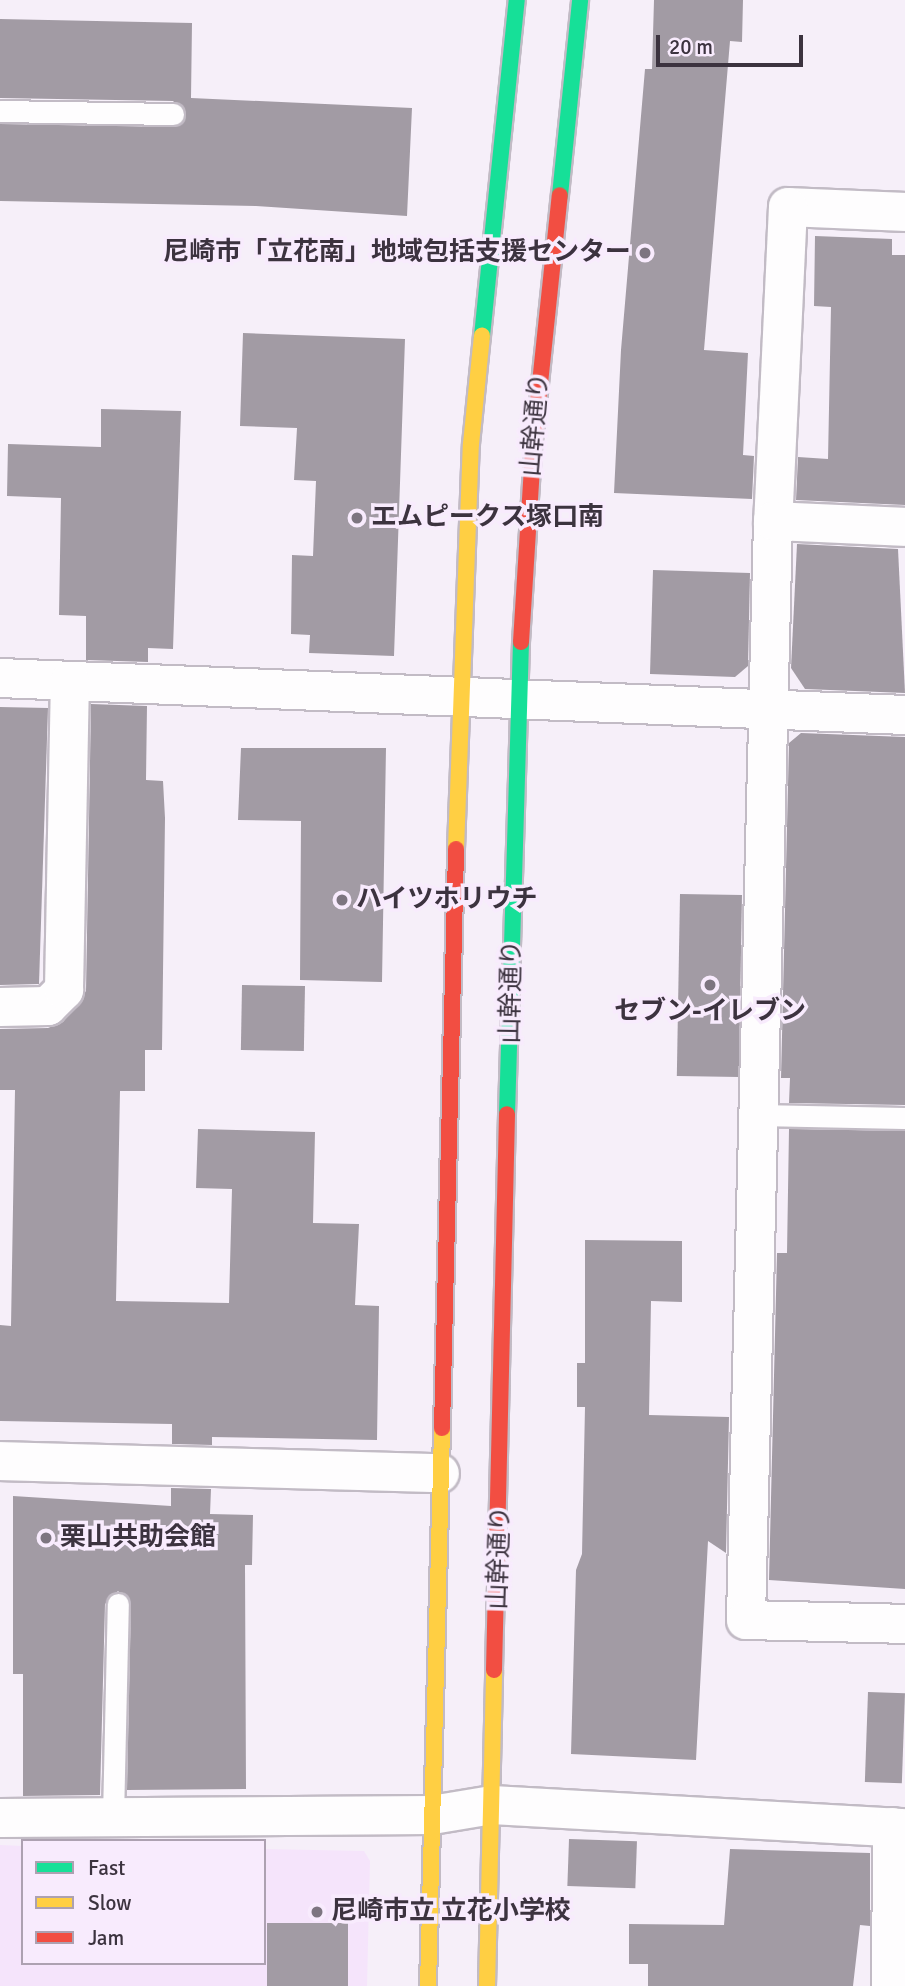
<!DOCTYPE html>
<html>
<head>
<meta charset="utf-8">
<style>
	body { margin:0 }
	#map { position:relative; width:905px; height:1986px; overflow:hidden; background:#f6eff9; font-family:Signika,"Noto Sans JP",sans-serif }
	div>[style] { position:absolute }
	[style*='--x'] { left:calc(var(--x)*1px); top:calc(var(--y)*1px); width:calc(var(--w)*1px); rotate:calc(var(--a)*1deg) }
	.built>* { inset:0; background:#f5e4fb }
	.building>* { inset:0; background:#a29ba4; transform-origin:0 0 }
	.roads { filter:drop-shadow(2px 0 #c2bbc5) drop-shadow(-2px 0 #c2bbc5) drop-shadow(0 2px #c2bbc5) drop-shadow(0 -2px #c2bbc5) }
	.lane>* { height:21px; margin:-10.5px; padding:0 10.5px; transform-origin:10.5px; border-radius:10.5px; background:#fefdfe }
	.street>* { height:38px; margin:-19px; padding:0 19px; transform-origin:19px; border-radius:19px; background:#fefdfe }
	.fast>* { height:16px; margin:-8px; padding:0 8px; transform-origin:8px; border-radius:8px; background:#16e098 }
	.slow>* { height:16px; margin:-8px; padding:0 8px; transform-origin:8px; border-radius:8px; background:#ffcf43 }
	.jam>* { height:16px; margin:-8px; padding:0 8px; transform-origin:8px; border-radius:8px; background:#f24e42 }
	.dots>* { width:19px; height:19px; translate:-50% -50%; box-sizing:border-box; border:4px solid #f8ebfd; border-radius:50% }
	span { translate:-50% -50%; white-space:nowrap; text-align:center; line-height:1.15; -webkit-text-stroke:7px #f8ebfd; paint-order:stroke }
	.poi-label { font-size:26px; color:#3c333f; font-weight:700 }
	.right { translate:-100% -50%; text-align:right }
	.left { translate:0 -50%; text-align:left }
	.street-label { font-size:26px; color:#3c333f }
	.legend { position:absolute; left:21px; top:1839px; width:245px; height:126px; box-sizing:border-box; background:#f8ebfd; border:2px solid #ada1b1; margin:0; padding:9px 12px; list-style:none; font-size:21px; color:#3c333f }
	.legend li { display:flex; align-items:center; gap:14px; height:35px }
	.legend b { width:35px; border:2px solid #ada1b1 }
	.scale { position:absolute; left:656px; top:35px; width:147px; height:32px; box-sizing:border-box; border:4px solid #3c333f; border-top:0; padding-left:9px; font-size:21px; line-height:24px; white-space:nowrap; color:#3c333f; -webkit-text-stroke:5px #f8ebfd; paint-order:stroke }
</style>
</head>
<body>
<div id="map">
	<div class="built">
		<i style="clip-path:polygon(0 1845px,23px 1846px,23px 1963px,264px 1963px,264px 1849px,364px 1851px,370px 1861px,367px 1986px,0 1986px)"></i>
	</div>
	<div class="building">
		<i style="clip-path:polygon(654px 0,743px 0,742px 42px,730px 41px,704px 350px,748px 353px,743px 455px,754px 456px,752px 499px,614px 493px,621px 350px,645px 69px,652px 69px)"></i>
		<i style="clip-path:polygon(0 19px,192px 23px,191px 98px,412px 108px,407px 216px,256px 206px,0 201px,0 124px,173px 127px,186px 114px,173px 101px,0 98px)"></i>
		<i style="clip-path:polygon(815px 236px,892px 239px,892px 255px,905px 255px,905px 505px,796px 500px,798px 457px,828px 459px,831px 307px,814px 306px)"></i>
		<i style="clip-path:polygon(243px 333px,405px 339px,394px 656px,309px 653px,310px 635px,291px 634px,292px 555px,313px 556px,316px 481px,294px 480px,297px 428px,240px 426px)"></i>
		<i style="clip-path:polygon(101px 409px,181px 411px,173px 649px,148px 648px,148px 662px,86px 660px,86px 616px,59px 615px,61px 498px,7px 496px,8px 444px,101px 447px)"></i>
		<i style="clip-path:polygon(797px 544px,898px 549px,905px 693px,805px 689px,791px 668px)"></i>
		<i style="clip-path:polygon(653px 570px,750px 573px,748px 666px,735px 677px,650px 674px)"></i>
		<i style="clip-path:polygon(91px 704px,147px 706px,146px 780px,163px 781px,165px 818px,162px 1050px,145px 1050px,145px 1091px,120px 1091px,116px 1301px,229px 1303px,232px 1189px,196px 1188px,198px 1129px,315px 1132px,313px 1223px,359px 1224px,355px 1305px,379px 1306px,377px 1440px,212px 1437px,212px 1445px,172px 1444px,172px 1424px,0 1421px,0 1325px,11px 1326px,15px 1090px,0 1090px,0 1029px,48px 1028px,63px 1022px,86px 991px)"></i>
		<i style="clip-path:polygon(0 707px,48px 708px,39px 984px,0 985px)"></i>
		<i style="clip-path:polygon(801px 733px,905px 737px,905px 1105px,789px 1103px,790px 1078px,781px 1078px,789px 743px)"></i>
		<i style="clip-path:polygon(241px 748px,386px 748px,382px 982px,300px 980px,301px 821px,238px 820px)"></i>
		<i style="left:680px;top:894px;width:62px;height:182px;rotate:1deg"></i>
		<i style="left:242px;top:985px;width:63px;height:65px;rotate:1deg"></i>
		<i style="clip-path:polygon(789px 1129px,905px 1131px,905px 1589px,769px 1580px,777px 1253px,787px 1253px)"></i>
		<i style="clip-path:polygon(585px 1240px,682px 1241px,682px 1302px,651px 1301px,649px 1415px,729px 1417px,726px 1553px,708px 1541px,696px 1760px,571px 1754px,576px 1570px,582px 1554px,585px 1407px,577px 1407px,577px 1363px,585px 1363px)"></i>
		<i style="clip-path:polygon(171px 1488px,211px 1489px,210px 1514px,253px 1515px,252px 1565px,245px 1565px,246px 1789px,127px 1790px,131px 1604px,118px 1591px,105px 1604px,100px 1795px,23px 1796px,23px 1674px,13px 1674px,13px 1496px,171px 1506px)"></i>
		<i style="left:868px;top:1692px;width:37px;height:90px;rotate:2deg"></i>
		<i style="left:569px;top:1839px;width:68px;height:47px;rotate:2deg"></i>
		<i style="clip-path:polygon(730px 1849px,870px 1853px,870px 1926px,860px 1925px,853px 1986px,648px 1986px,648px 1964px,629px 1964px,629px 1924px,724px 1925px)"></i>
		<i style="left:267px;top:1923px;width:81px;height:63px"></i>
	</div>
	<div class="roads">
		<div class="lane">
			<i style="--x:0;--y:111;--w:173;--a:1"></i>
			<i style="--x:757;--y:1115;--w:148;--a:1.2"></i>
			<i style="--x:113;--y:1817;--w:213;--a:-88.7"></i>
		</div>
		<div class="street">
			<i style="--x:905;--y:212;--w:117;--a:-177.6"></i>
			<i style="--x:788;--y:207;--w:314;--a:92.7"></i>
			<i style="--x:773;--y:521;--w:1099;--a:91.41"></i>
			<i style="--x:746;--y:1620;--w:159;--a:1.4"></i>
			<i style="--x:773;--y:521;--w:132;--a:2.6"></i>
			<i style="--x:0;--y:678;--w:906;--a:2.34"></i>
			<i style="--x:0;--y:1007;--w:48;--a:-1.2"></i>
			<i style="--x:48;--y:1006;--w:23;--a:-45"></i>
			<i style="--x:64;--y:990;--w:309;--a:-88.9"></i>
			<i style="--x:0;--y:1461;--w:440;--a:1.6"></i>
			<i style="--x:0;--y:1818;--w:432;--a:-0.4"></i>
			<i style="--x:432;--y:1815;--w:61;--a:-9.5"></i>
			<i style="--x:492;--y:1805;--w:414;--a:3.2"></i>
			<i style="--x:891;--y:1986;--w:159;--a:-89.6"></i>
		</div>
		<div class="fast">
			<i style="--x:560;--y:195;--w:196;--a:-84.1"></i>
			<i style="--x:482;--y:336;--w:338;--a:-84.1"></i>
			<i style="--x:507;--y:1114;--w:472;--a:-88.3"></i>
		</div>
		<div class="slow">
			<i style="--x:456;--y:849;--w:405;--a:-87.9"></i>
			<i style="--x:471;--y:444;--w:109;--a:-84.2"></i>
			<i style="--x:428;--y:1986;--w:558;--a:-88.56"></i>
			<i style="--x:487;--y:1986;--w:316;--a:-88.7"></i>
		</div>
		<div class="jam">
			<i style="--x:521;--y:642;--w:192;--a:-86.4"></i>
			<i style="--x:533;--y:450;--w:256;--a:-84"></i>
			<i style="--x:442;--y:1428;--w:579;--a:-88.61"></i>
			<i style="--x:494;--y:1670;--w:556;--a:-88.66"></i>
		</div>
	</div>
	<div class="dots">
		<i style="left:645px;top:253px;background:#7d7580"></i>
		<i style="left:357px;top:518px;background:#7d7580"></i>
		<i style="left:342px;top:900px;background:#7d7580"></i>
		<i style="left:710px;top:985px;background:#7d7580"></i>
		<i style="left:46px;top:1538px;background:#7d7580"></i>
		<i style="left:317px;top:1912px;background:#7d7580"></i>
	</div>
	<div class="poi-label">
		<span class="right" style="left:631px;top:253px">尼崎市「立花南」地域包括支援センター</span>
		<span class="left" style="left:371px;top:518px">エムピークス塚口南</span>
		<span class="left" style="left:356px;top:900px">ハイツホリウチ</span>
		<span style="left:710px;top:1012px">セブン-イレブン</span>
		<span class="left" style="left:60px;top:1538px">栗山共助会館</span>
		<span class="left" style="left:331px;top:1912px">尼崎市立 立花小学校</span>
	</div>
	<div class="street-label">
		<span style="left:536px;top:425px;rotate:-85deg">山幹通り</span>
		<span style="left:512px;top:992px;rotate:-89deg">山幹通り</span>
		<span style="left:500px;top:1558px;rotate:-88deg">山幹通り</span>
	</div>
	<ul class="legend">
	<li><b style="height:9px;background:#16e098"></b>Fast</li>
	<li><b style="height:9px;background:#ffcf43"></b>Slow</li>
	<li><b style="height:9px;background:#f24e42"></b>Jam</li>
	</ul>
	<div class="scale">20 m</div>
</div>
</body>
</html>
